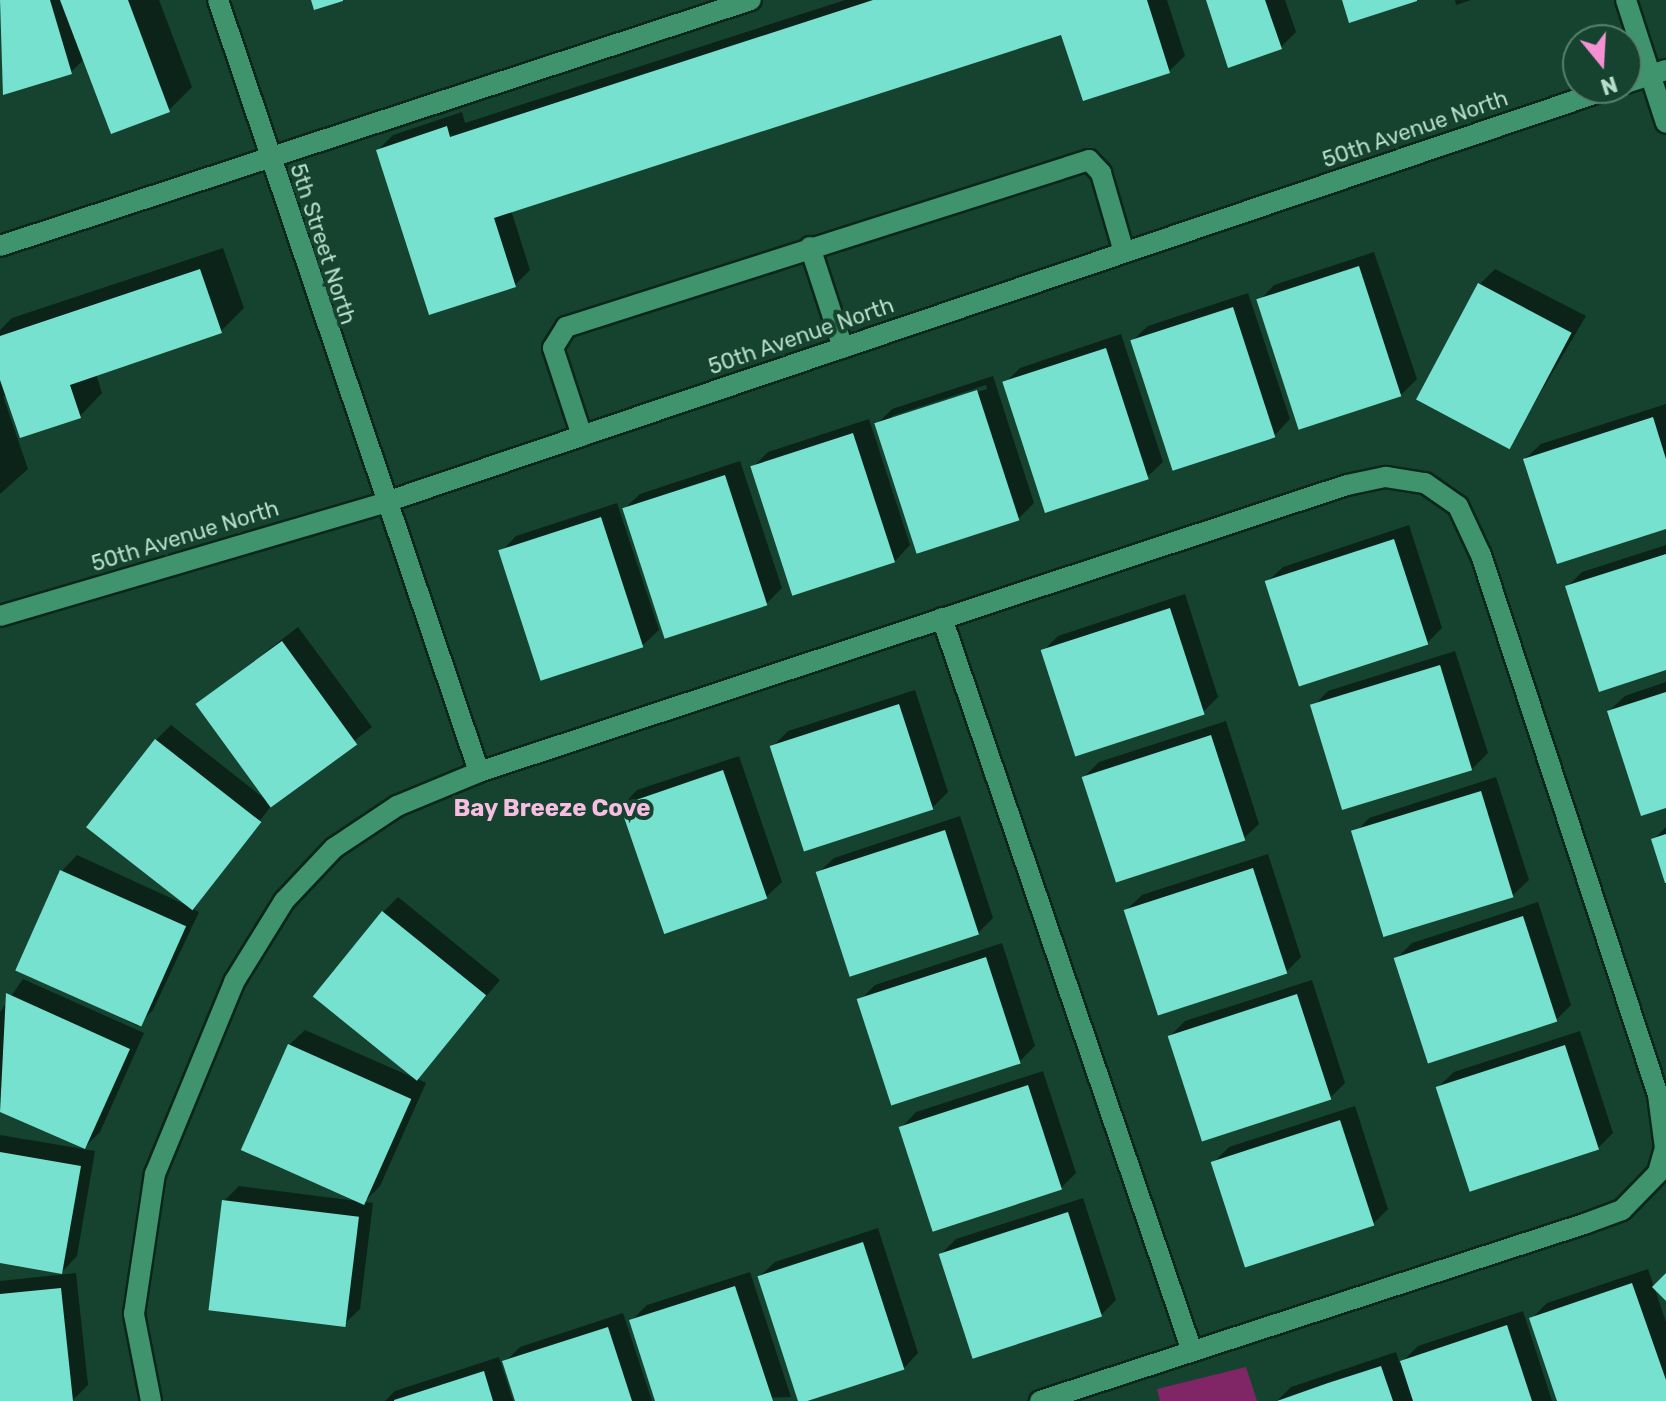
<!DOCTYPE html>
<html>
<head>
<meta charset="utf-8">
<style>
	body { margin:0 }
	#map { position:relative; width:1666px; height:1401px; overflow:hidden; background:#15432f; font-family:Rubik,sans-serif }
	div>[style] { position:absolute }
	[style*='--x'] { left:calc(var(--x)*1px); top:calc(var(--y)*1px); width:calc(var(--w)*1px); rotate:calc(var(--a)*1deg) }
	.green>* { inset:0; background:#802666 }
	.shadow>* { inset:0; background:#0007 }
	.building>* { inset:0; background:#77e1cf; transform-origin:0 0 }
	.roads { filter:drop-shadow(2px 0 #0b261a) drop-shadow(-2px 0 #0b261a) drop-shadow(0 2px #0b261a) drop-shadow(0 -2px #0b261a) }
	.minor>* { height:20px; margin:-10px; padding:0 10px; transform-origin:10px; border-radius:10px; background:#3f946d }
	span { translate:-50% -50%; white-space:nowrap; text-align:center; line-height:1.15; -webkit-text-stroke:8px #15432f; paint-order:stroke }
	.street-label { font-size:22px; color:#b6dec8 }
	.neighbourhood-label { font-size:24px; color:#f7bee1; font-weight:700 }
	.north { position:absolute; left:1562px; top:24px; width:80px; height:80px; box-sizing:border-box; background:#15432f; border:2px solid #55816c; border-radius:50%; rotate:162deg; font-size:22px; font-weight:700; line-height:32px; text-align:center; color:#b6dec8 }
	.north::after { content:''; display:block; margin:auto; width:28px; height:36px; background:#f591d2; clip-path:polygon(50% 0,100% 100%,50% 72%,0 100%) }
</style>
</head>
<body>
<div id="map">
	<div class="green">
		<i style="clip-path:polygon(1246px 1367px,1257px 1401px,1160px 1401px,1157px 1389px)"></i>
	</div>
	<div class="shadow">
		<i style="clip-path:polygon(0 0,159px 0,192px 87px,169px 110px,84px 59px,71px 72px,5px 93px)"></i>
		<i style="clip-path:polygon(845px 0,1167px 0,1185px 56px,1169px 71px,1063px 32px,511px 210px,530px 270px,515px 285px,378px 150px,393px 135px,462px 112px,465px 123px)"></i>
		<i style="clip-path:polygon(1209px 0,1285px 0,1296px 32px,1281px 47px)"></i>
		<i style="clip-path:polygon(1455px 0,1471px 0,1456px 5px)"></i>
		<i style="clip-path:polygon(223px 248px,244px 308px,221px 331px,96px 374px,102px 393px,80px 416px,3px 396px,28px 469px,0 494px,0 330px,12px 318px)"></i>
		<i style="clip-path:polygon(1374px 252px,1417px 379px,1401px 395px,1259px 301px,1274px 285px)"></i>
		<i style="clip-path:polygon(1495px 269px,1586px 316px,1509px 446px,1480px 284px)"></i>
		<i style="clip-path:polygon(1248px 293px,1290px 419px,1275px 435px,1132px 341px,1148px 326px)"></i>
		<i style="clip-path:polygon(1121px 334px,1163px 462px,1147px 477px,1005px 383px,1020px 368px)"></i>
		<i style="clip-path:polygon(evenodd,993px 376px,1034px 503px,1019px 518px,877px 424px,892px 409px,993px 376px,986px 385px,987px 389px,892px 420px,892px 416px,986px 385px)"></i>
		<i style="clip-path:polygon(1666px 404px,1666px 527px,1525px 459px,1541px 444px)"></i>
		<i style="clip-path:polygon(869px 419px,910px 545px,895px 561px,753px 467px,768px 452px)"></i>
		<i style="clip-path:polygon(740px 461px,782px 588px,767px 603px,624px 509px,640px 494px)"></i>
		<i style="clip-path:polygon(617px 503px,659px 630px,643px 645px,501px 552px,516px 536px)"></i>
		<i style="clip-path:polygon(1409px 525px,1442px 628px,1427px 643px,1267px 582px,1283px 567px)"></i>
		<i style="clip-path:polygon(1666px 545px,1666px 668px,1567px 587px,1582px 572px)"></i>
		<i style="clip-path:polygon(1185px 594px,1218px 697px,1202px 713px,1043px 651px,1058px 636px)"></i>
		<i style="clip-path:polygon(298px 627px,372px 727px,272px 805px,191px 908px,199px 912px,153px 1010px,138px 1026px,16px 969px,62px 871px,77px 855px,186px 905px,156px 740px,171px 725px,270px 803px,198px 704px)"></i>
		<i style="clip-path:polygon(1455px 651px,1488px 753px,1472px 769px,1313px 707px,1328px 691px)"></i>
		<i style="clip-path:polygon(1666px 682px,1666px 806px,1609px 711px,1625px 696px)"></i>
		<i style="clip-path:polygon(915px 690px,948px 792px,932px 808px,772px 747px,788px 731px)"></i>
		<i style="clip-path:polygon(1226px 721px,1259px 824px,1243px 839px,1084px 777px,1099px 762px)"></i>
		<i style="clip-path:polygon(739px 756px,782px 882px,766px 897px,622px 806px,637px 790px)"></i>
		<i style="clip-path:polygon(1496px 777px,1529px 880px,1513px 895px,1387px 936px,1354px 834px,1369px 818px)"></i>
		<i style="clip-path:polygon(960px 816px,993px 918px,978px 933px,818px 873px,834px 858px)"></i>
		<i style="clip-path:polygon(1666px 827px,1666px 879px,1653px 840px)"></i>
		<i style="clip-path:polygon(1268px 854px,1301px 957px,1286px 972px,1126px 910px,1142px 895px)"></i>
		<i style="clip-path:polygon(398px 897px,500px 980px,416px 1078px,426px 1083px,380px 1186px,365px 1201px,289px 1045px,305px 1030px,412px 1077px,383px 912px)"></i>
		<i style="clip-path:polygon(1538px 902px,1571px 1005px,1556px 1020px,1397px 958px,1412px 943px)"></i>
		<i style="clip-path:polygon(1002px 943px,1035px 1046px,1020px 1061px,860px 1000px,875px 985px)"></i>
		<i style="clip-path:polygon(23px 979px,144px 1033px,100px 1132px,85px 1147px,0 1110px,0 1012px)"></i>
		<i style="clip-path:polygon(1312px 980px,1345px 1083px,1330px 1098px,1170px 1036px,1185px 1021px)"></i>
		<i style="clip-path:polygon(1580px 1031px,1613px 1133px,1598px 1148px,1438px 1087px,1454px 1072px)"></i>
		<i style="clip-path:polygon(1043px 1071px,1076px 1173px,1061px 1188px,901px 1128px,916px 1112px)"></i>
		<i style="clip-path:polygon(1355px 1106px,1388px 1209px,1373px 1224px,1213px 1163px,1229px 1147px)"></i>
		<i style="clip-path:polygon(0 1135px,95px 1151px,77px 1256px,62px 1272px,0 1261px)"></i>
		<i style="clip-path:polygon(239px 1186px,373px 1203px,360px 1309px,344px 1324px,224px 1201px)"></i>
		<i style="clip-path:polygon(1083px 1198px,1116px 1300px,1101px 1315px,941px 1254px,956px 1239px)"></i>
		<i style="clip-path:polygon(878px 1228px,918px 1353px,903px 1369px,800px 1401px,759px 1277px,775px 1262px)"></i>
		<i style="clip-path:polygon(1648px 1269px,1666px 1322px,1666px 1401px,1559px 1401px,1532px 1318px,1547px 1303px)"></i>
		<i style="clip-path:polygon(750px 1272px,791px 1397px,657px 1401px,631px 1321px,647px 1305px)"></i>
		<i style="clip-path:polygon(76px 1273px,88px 1385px,73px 1400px,0 1401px,0 1281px)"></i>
		<i style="clip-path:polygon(1523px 1311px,1552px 1401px,1277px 1401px,1291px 1387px,1396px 1352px,1400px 1364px,1418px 1346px)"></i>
		<i style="clip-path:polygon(623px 1313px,652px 1401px,517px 1401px,505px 1362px,520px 1347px)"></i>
		<i style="clip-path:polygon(499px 1357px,513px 1401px,385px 1401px,395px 1391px)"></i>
	</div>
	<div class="building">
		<i style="clip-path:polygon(0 0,50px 0,72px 74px,3px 95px)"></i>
		<i style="clip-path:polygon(60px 0,128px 0,170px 112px,111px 134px)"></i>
		<i style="clip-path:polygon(311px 0,343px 0,343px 1px,314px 10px)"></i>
		<i style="clip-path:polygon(873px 0,1147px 0,1170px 73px,1083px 101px,1061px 35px,494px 218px,516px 287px,429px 315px,376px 150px,447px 126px,450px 137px)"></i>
		<i style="clip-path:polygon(1206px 0,1265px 0,1282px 49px,1228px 68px)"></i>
		<i style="clip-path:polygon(1342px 0,1417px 0,1417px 1px,1349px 23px)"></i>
		<i style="left:1359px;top:266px;width:137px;height:108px;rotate:72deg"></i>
		<i style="clip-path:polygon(200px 269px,222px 333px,70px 385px,81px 418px,20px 438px,0 380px,0 336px)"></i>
		<i style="left:1478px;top:283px;width:106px;height:132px;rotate:28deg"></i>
		<i style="left:1233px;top:307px;width:137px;height:108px;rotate:72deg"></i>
		<i style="left:1106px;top:348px;width:138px;height:109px;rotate:72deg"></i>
		<i style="left:977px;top:390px;width:137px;height:108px;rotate:72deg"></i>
		<i style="clip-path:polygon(1653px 417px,1666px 459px,1666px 529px,1557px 564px,1523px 459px)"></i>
		<i style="left:853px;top:433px;width:136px;height:108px;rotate:72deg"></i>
		<i style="left:725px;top:475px;width:137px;height:108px;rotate:72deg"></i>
		<i style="left:601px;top:517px;width:137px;height:108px;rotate:72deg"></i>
		<i style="left:1394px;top:539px;width:111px;height:136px;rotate:72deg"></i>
		<i style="clip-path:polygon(1666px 554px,1666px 670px,1599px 692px,1565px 586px)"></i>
		<i style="left:1170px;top:608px;width:112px;height:136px;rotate:72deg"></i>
		<i style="left:282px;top:641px;width:128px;height:107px;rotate:54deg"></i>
		<i style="left:1440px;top:665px;width:110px;height:136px;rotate:73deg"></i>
		<i style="clip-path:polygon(1666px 692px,1666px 808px,1641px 816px,1607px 711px)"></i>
		<i style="left:899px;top:704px;width:111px;height:136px;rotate:72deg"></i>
		<i style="left:1211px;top:735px;width:111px;height:136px;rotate:72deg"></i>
		<i style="left:155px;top:739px;width:135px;height:112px;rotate:38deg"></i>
		<i style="left:723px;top:770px;width:136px;height:109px;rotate:71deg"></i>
		<i style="left:1481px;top:791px;width:111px;height:136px;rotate:73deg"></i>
		<i style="left:945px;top:830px;width:110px;height:136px;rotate:72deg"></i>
		<i style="clip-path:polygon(1666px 834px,1666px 883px,1665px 883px,1651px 839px)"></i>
		<i style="left:1253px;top:868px;width:111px;height:136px;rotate:72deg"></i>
		<i style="left:60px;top:870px;width:138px;height:110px;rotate:24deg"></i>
		<i style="left:382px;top:911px;width:134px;height:110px;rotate:39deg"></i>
		<i style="left:1523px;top:916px;width:111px;height:136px;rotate:72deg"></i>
		<i style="left:986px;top:957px;width:112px;height:136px;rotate:72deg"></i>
		<i style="clip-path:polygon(6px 993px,130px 1049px,85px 1149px,0 1112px)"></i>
		<i style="left:1297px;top:994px;width:111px;height:136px;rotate:72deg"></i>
		<i style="left:288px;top:1044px;width:135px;height:116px;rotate:24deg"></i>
		<i style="left:1565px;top:1045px;width:110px;height:136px;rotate:72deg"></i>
		<i style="left:1028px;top:1085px;width:110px;height:136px;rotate:72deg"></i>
		<i style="left:1340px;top:1120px;width:111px;height:136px;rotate:72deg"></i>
		<i style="clip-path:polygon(0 1152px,81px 1166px,62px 1274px,0 1263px)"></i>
		<i style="left:222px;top:1200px;width:138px;height:111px;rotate:7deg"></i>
		<i style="left:1068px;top:1212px;width:110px;height:136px;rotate:72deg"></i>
		<i style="left:863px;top:1242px;width:134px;height:111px;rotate:72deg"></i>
		<i style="clip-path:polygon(1666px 1273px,1666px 1301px,1652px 1287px)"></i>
		<i style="clip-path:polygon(1632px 1283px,1666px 1380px,1666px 1401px,1557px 1401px,1529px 1318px)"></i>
		<i style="clip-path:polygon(735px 1286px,773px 1401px,655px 1401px,629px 1320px)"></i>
		<i style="clip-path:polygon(61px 1288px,73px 1401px,0 1401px,0 1294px)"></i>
		<i style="clip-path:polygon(1507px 1325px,1532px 1401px,1413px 1401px,1400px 1361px)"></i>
		<i style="clip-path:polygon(608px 1327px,632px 1401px,515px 1401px,502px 1361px)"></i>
		<i style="clip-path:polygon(1381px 1366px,1393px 1401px,1277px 1401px,1328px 1383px)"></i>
		<i style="clip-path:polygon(484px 1371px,493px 1401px,394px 1401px,394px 1400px)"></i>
	</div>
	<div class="roads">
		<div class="minor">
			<i style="--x:218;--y:0;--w:815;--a:71.32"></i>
			<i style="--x:1626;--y:0;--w:129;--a:72"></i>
			<i style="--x:1626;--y:83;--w:42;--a:-18"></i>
			<i style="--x:0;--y:246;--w:790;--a:-18.14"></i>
			<i style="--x:810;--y:247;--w:106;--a:71.9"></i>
			<i style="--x:582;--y:436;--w:93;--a:-108.2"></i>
			<i style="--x:553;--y:348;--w:25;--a:-58"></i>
			<i style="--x:566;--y:327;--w:549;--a:-17.71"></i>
			<i style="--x:1089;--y:160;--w:18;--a:47"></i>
			<i style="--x:1101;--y:173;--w:82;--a:73.8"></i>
			<i style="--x:0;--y:616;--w:399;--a:-16.4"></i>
			<i style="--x:383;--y:503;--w:1297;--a:-18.66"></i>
			<i style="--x:942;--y:618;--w:774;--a:71.17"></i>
			<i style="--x:151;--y:1401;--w:89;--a:-101.1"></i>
			<i style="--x:134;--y:1314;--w:142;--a:-81.5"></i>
			<i style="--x:155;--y:1174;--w:208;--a:-67.6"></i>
			<i style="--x:234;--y:982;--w:95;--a:-58.3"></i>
			<i style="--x:284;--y:901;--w:73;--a:-46.7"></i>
			<i style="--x:334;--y:848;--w:76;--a:-33.7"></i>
			<i style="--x:397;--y:806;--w:89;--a:-22.5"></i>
			<i style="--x:479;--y:772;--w:914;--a:-18.3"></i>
			<i style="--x:1347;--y:485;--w:40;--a:-12"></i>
			<i style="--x:1386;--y:477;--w:39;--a:9"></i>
			<i style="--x:1425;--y:483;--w:40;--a:34.9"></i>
			<i style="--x:1458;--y:506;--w:54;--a:64.9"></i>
			<i style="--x:1481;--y:555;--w:568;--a:71.85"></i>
			<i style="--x:1658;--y:1095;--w:53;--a:82.5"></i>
			<i style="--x:1665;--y:1148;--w:26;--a:106"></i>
			<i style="--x:1658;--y:1173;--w:52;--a:134.2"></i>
			<i style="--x:1622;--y:1210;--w:40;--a:159.8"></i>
			<i style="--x:1584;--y:1224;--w:572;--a:161.98"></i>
		</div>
	</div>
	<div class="street-label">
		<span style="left:1415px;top:129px;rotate:-19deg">50th Avenue North</span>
		<span style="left:323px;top:244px;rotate:72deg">5th Street North</span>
		<span style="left:801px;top:336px;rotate:-19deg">50th Avenue North</span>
		<span style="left:185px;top:536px;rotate:-17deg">50th Avenue North</span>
	</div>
	<div class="neighbourhood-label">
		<span style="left:552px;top:809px">Bay Breeze Cove</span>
	</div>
	<div class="north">N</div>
</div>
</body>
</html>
